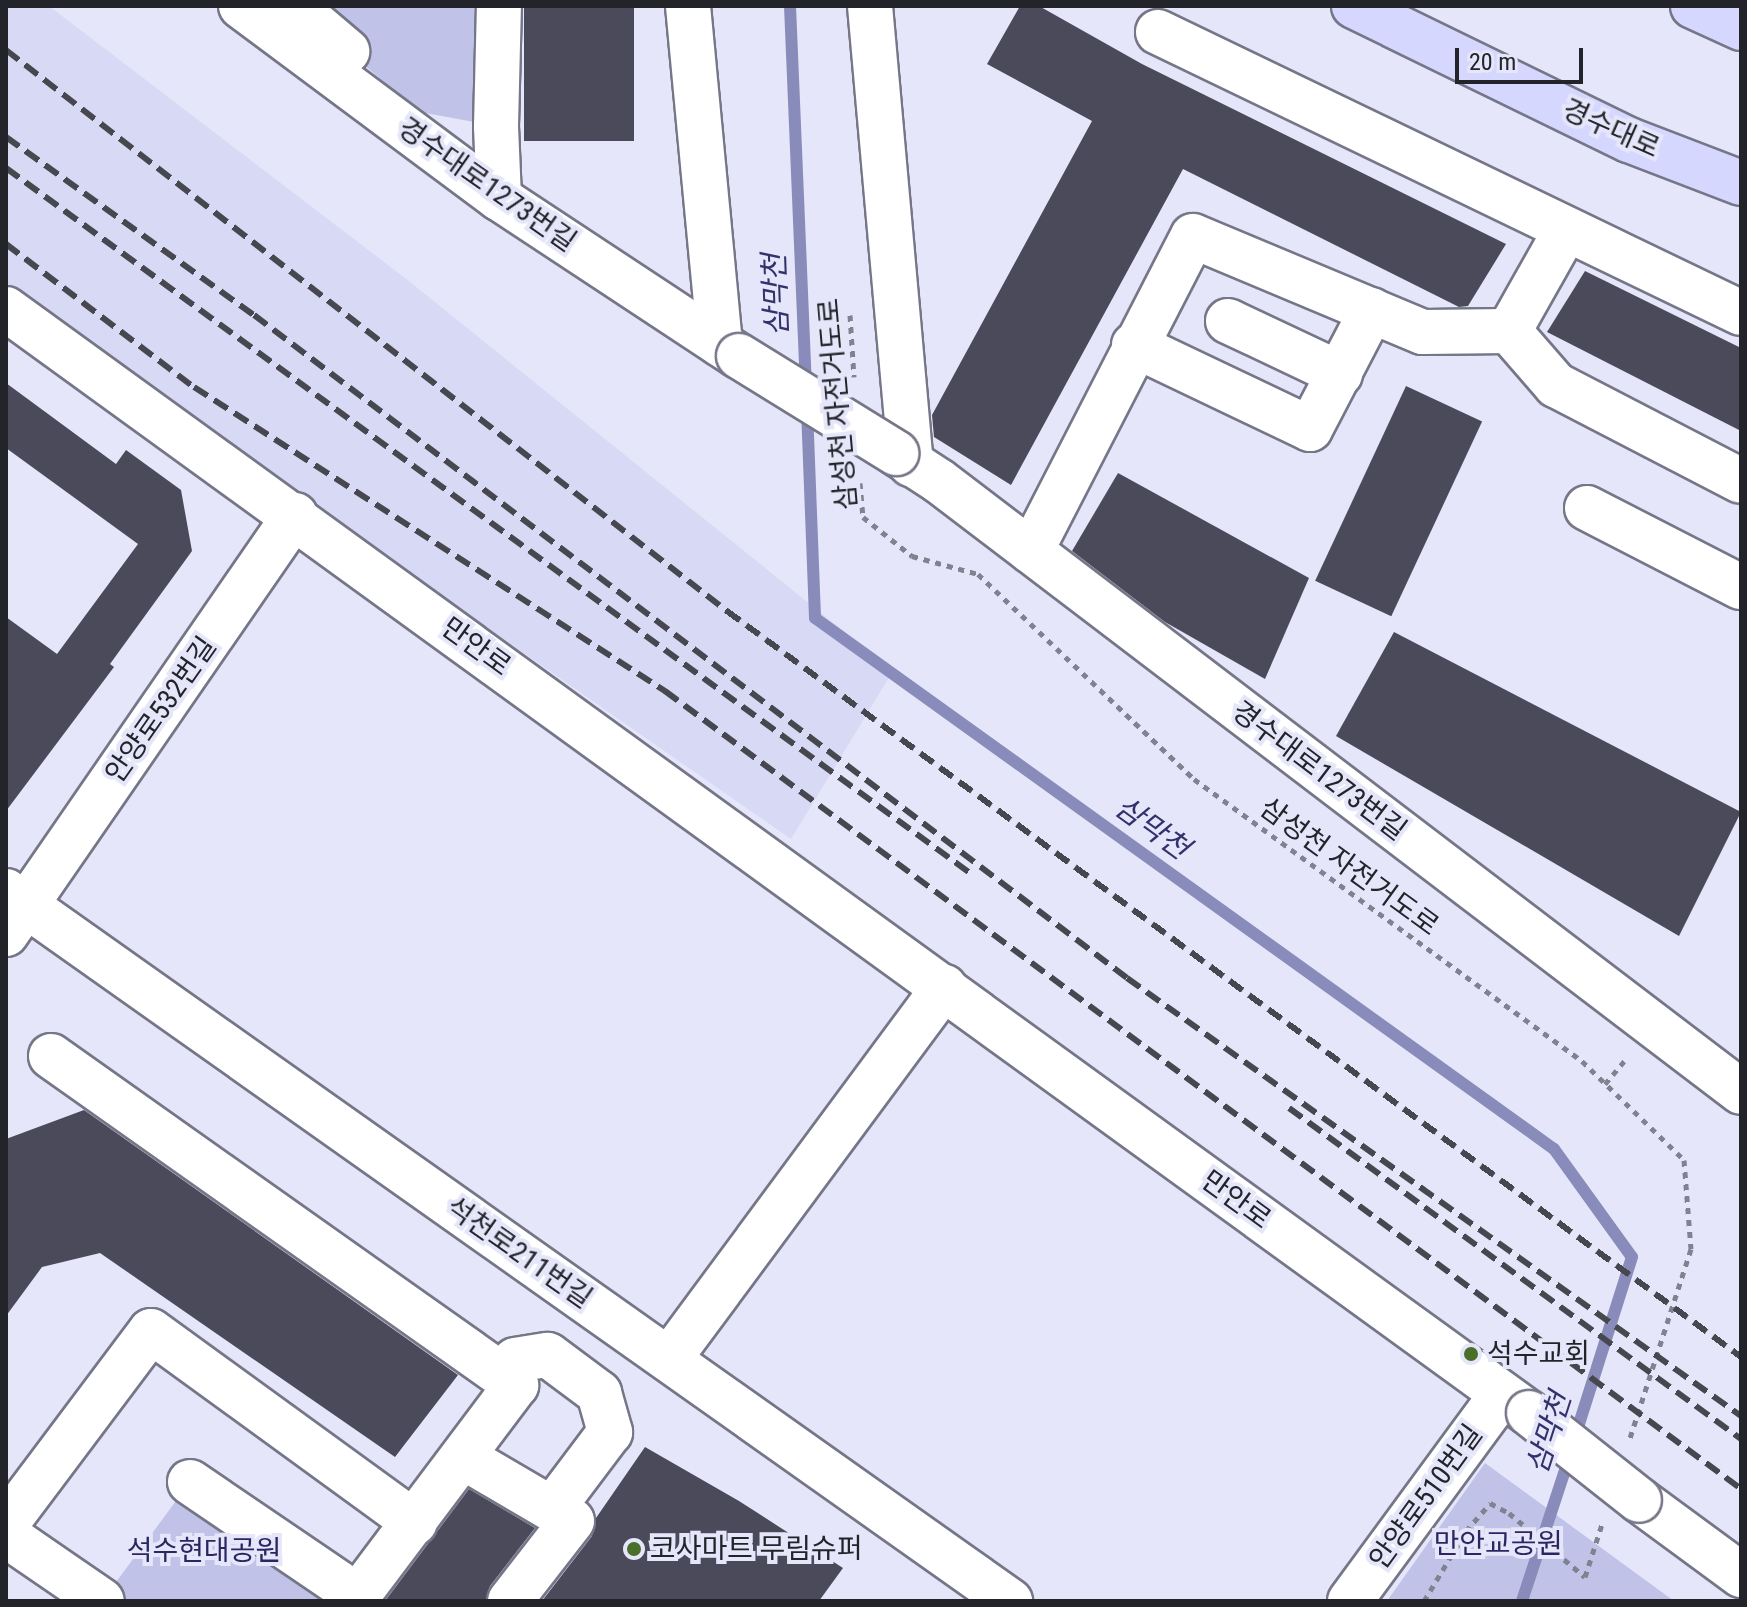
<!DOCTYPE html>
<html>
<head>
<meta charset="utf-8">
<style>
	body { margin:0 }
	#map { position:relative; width:1747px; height:1607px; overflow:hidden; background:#e5e6f9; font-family:"Roboto Condensed","Noto Sans KR",sans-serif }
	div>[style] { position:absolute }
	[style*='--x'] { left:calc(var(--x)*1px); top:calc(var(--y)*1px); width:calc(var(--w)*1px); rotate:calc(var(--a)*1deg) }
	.built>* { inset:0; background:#d8d9f4 }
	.green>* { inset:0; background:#c0c2e7 }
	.stream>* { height:12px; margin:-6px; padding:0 6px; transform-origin:6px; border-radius:6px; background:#898bba }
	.building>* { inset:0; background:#4a4a5a; transform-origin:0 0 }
	.path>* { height:5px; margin-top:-2.5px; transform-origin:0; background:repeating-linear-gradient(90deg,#81828f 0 6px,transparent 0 12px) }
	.roads { filter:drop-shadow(2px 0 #757687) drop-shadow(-2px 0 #757687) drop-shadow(0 2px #757687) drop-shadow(0 -2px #757687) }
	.minor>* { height:44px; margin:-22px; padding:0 22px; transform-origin:22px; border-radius:22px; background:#fff }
	.major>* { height:44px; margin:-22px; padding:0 22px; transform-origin:22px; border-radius:22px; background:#d6d7ff }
	.rail>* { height:6px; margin-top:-3px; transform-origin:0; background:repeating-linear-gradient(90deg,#474750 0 16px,transparent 0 24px) }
	.bridges { filter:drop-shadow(2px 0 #757687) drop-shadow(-2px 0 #757687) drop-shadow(0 2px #757687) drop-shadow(0 -2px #757687) }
	.minor-bridge>* { height:44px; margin:-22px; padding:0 22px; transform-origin:22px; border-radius:22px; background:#fff }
	.dots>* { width:22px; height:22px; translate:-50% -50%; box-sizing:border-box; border:4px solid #e5e6f9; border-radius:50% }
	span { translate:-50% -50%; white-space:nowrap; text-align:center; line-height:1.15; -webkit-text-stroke:8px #e5e6f9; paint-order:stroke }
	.street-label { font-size:28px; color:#23232a }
	.poi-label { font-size:28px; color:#23232a }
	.left { translate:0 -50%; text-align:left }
	.park-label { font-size:28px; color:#2b2661 }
	.water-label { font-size:30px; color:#34306c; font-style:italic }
	.frame { position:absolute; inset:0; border:8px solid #23232a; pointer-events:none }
	.scale { position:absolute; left:1455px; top:48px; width:128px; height:36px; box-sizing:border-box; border:4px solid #23232a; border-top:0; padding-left:10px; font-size:24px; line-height:28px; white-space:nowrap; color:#23232a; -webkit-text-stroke:6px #e5e6f9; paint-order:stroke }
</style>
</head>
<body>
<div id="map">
	<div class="built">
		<i style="clip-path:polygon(6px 6px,49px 6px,405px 278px,893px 671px,791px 839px,6px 293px)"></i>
	</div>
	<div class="green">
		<i style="clip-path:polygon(294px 6px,499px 6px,496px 126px,420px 112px)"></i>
		<i style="clip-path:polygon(1485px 1463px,1674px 1601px,1387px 1601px)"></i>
		<i style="clip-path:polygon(190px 1482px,354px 1601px,102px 1601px)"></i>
	</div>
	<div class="stream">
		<i style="--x:790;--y:6;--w:380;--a:87.6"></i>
		<i style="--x:807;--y:409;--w:209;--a:87.8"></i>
		<i style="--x:815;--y:618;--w:910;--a:35.7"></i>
		<i style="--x:1554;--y:1149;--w:133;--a:54.2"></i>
		<i style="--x:1632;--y:1257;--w:189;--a:107.6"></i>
		<i style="--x:1522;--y:1601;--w:154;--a:-71.8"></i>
	</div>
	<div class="building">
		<i style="left:524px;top:6px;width:110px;height:135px"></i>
		<i style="clip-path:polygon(1020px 6px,1039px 6px,1142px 64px,1506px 244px,1468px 306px,1459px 307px,1183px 169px,1011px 485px,934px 437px,932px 415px,1092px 121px,987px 64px)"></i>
		<i style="clip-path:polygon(1585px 271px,1741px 348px,1741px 431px,1547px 332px)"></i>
		<i style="clip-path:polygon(6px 383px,116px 464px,126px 450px,181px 490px,192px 551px,110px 664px,114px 667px,6px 811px,6px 617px,57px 654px,138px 544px,6px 448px)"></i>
		<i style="left:1406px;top:386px;width:84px;height:215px;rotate:25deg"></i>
		<i style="clip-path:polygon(1118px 473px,1309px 578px,1265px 679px,1165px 622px,1072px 551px)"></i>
		<i style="clip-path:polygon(1394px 632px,1741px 812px,1679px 936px,1336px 736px)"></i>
		<i style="clip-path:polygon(84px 1110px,458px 1375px,395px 1457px,100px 1253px,42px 1267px,6px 1316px,6px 1139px)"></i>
		<i style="clip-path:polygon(645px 1447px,739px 1501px,843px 1568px,819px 1601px,542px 1601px,592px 1536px,596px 1518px)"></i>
		<i style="clip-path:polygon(469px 1489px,535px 1528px,490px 1586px,486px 1601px,385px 1601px)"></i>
	</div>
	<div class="path">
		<i style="--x:850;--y:315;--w:62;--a:86.3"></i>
		<i style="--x:860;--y:483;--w:34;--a:85"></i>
		<i style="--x:863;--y:517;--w:63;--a:38.5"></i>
		<i style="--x:912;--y:556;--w:68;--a:15.3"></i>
		<i style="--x:978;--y:574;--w:298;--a:43.5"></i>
		<i style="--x:1194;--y:779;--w:480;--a:36"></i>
		<i style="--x:1582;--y:1061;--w:142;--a:44.1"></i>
		<i style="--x:1684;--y:1160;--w:89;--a:85.5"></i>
		<i style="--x:1691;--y:1249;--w:199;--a:107.9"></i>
		<i style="--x:1605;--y:1084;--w:31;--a:-50"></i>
		<i style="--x:1424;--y:1601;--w:82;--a:-59"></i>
		<i style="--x:1466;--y:1531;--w:37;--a:-49"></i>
		<i style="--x:1490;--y:1503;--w:21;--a:28"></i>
		<i style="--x:1509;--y:1513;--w:99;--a:40.1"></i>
		<i style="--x:1585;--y:1577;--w:56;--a:-72.2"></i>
	</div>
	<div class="roads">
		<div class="minor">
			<i style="--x:241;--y:6;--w:322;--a:36.7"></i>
			<i style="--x:499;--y:198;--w:287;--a:33.4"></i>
			<i style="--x:294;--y:6;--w:70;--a:40.3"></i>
			<i style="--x:688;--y:6;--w:339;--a:84.6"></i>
			<i style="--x:870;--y:6;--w:460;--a:84.9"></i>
			<i style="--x:1158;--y:32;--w:647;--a:25.73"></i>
			<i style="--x:499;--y:198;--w:72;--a:-92.4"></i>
			<i style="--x:496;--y:126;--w:120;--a:-88.6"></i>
			<i style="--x:6;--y:309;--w:1881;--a:35.94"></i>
			<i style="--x:1228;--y:321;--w:124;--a:25.3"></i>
			<i style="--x:1509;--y:331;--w:116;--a:-60.6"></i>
			<i style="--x:1134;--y:345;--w:195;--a:25.5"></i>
			<i style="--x:1310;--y:429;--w:134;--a:-62.5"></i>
			<i style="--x:896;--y:453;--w:51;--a:33.1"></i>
			<i style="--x:939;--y:481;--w:1008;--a:37.3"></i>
			<i style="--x:1587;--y:508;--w:173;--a:27.2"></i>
			<i style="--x:1031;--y:551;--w:354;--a:-62.8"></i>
			<i style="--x:1193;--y:236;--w:249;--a:22.7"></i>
			<i style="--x:1423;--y:332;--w:86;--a:-0.7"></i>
			<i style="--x:1509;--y:331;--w:72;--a:49"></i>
			<i style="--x:1556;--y:385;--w:208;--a:27.4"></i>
			<i style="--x:6;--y:891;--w:1230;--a:35.27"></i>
			<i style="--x:6;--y:934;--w:509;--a:-55.4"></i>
			<i style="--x:51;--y:1056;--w:570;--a:35.28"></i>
			<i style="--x:516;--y:1385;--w:270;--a:126.9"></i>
			<i style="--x:669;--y:1359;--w:463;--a:-53.5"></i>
			<i style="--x:515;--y:1360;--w:33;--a:-9"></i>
			<i style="--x:548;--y:1355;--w:64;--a:36.7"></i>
			<i style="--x:599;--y:1393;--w:41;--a:74.2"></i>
			<i style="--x:610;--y:1432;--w:96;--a:127"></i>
			<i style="--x:463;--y:1457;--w:126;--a:30.4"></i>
			<i style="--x:572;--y:1521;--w:101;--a:127.8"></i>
			<i style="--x:190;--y:1482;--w:203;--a:34.2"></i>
			<i style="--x:1639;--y:1500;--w:127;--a:36.3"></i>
			<i style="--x:6;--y:1524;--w:241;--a:-53.1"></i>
			<i style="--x:151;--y:1331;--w:326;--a:36"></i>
			<i style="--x:6;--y:1535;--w:116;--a:34.5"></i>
			<i style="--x:1350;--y:1601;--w:257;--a:-53.7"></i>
		</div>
		<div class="major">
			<i style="--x:1354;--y:6;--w:306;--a:26"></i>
			<i style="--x:1629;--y:140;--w:120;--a:21"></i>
			<i style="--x:1693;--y:6;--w:53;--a:24.6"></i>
		</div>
	</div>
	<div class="rail">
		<i style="--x:6;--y:50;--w:914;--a:37.89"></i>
		<i style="--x:727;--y:611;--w:1259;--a:36.34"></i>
		<i style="--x:6;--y:137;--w:305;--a:35.7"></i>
		<i style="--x:254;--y:315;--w:1096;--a:37.21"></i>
		<i style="--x:1127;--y:978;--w:754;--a:35.5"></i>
		<i style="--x:6;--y:168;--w:1194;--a:36.18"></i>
		<i style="--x:6;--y:244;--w:236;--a:37.3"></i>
		<i style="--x:194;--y:387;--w:561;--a:32.84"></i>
		<i style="--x:665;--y:691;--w:1340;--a:36.56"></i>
		<i style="--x:1289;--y:1108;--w:560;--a:36.22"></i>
	</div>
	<div class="bridges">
		<div class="minor-bridge">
			<i style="--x:739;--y:356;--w:185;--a:31.7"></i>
			<i style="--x:1529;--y:1413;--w:140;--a:38.3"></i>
		</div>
	</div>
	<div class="dots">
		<i style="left:1471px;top:1354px;background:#496f29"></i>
		<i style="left:634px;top:1549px;background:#496f29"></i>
	</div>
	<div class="street-label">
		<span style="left:1611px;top:129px;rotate:24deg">경수대로</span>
		<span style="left:487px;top:185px;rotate:35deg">경수대로1273번길</span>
		<span style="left:838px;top:404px;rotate:-95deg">삼성천 자전거도로</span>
		<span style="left:476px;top:647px;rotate:36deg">만안로</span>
		<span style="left:161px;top:710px;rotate:-55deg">안양로532번길</span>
		<span style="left:1319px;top:771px;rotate:37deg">경수대로1273번길</span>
		<span style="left:1349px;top:867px;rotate:36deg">삼성천 자전거도로</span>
		<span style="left:1236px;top:1200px;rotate:36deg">만안로</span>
		<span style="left:519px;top:1253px;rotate:35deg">석천로211번길</span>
		<span style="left:1426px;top:1497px;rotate:-54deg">안양로510번길</span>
	</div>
	<div class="poi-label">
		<span class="left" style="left:1487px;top:1354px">석수교회</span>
		<span class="left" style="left:650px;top:1549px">코사마트 무림슈퍼</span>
	</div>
	<div class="park-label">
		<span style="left:1498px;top:1544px">만안교공원</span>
		<span style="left:204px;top:1551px">석수현대공원</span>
	</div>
	<div class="water-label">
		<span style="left:776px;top:295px;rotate:-92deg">삼막천</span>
		<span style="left:1152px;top:828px;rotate:36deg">삼막천</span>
		<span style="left:1549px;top:1433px;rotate:-72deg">삼막천</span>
	</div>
	<div class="frame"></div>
	<div class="scale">20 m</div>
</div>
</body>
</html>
